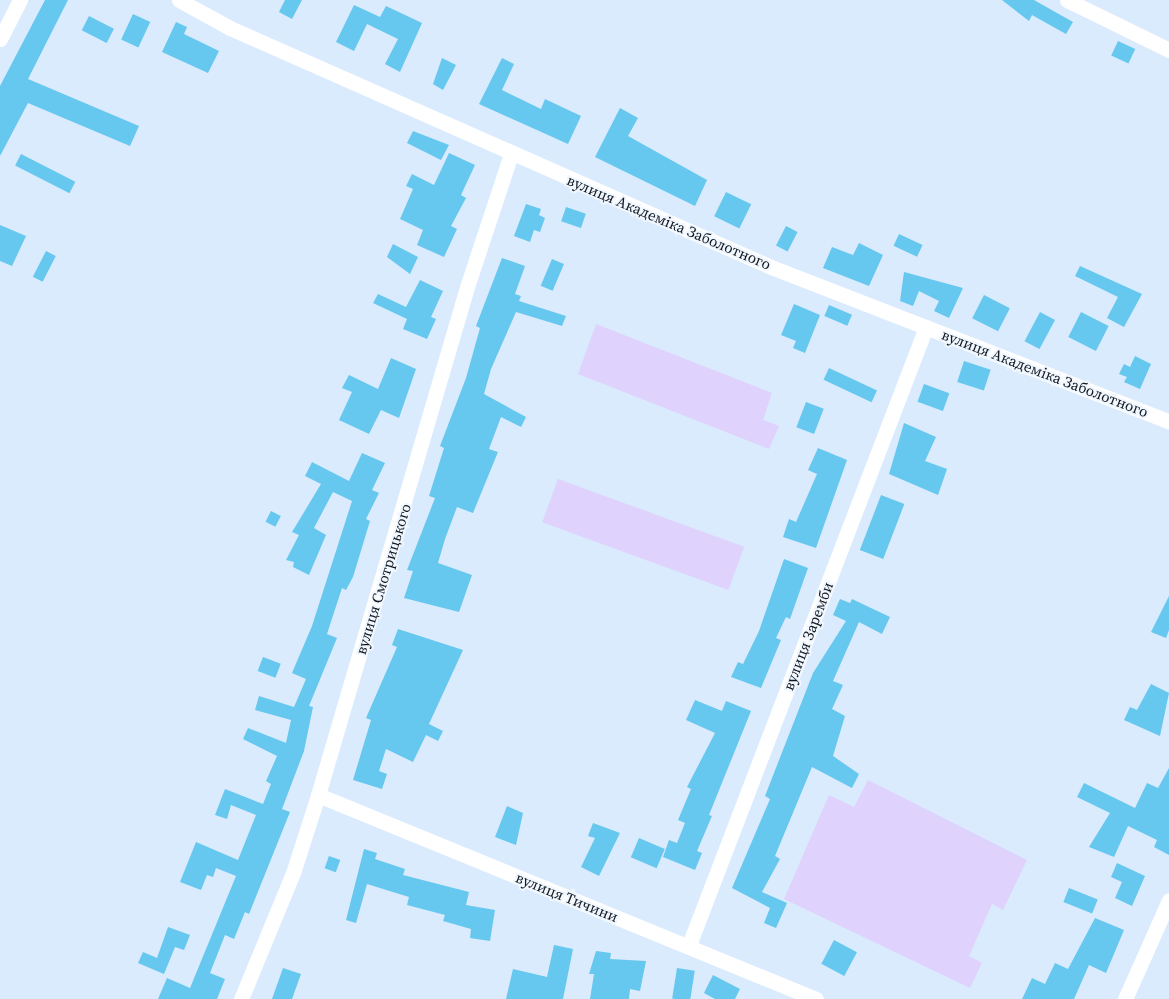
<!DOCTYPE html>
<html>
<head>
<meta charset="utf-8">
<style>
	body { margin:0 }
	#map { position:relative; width:1169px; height:999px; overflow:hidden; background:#daebfe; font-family:"Source Serif 4",serif }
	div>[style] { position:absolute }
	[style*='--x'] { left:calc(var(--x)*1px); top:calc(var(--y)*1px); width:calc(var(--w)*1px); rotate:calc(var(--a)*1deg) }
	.green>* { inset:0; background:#dfd2fd; transform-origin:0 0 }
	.building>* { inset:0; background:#66c7ef; transform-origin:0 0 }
	.minor>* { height:15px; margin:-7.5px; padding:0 7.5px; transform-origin:7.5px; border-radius:7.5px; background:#fff }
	span { translate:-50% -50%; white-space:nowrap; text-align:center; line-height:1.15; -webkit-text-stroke:4px #f0f7ff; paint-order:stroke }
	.street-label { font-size:15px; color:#12181f }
</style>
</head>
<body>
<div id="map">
	<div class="green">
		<i style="clip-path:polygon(596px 324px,772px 393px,763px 420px,779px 426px,769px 449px,578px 374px)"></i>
		<i style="left:558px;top:479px;width:198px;height:46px;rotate:20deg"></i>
		<i style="clip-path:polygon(868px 780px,1027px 860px,1003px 910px,992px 904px,969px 956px,982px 963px,970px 988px,784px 899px,829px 795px,854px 807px)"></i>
	</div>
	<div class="building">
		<i style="clip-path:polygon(45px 0,68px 0,28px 79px,139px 126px,130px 146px,28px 103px,0 156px,0 86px)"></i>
		<i style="clip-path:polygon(285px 0,302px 0,292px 19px,279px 12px)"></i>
		<i style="clip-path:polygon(1002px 0,1034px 0,1073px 22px,1066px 34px,1032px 15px,1029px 21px)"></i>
		<i style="clip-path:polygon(354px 5px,380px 17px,386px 6px,422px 23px,400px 72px,385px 64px,398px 39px,367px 24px,354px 51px,336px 42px)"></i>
		<i style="left:133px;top:14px;width:19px;height:28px;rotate:25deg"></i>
		<i style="left:89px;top:16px;width:28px;height:16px;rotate:27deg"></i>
		<i style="clip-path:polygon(176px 22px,187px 27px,184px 34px,219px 51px,208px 73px,162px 52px)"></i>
		<i style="left:1118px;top:41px;width:19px;height:16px;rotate:25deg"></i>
		<i style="clip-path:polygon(442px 58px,456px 65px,443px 90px,433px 84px)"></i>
		<i style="clip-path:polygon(502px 58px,514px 64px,502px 90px,541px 109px,545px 99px,581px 116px,568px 144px,479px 104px)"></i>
		<i style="clip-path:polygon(620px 108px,638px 118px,628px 136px,707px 180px,695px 206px,595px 157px)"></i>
		<i style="clip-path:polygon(413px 131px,449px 145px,441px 160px,407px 143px)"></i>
		<i style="clip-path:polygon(449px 153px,475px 165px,461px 195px,466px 198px,451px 226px,457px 229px,444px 257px,417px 245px,423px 230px,400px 219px,413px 189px,406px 186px,412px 174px,434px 185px)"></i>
		<i style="left:21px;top:154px;width:61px;height:13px;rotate:27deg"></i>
		<i style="left:726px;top:192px;width:28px;height:27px;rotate:26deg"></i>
		<i style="clip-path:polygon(526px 204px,541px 209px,539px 215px,545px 218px,540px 232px,534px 230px,530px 242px,514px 236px)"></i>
		<i style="left:566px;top:207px;width:21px;height:15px;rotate:19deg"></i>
		<i style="clip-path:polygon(0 225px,26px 236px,12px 266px,0 261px)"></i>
		<i style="left:786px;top:226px;width:13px;height:22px;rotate:27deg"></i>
		<i style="left:899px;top:234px;width:26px;height:13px;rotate:25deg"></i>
		<i style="clip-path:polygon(859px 243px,883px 255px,869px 286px,823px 268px,832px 247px,853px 255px)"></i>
		<i style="clip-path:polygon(393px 244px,418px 257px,410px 274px,387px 257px)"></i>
		<i style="left:46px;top:251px;width:11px;height:29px;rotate:27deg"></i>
		<i style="clip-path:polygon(502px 258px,525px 266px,515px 294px,521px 296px,519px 301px,566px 316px,562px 326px,516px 312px,491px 369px,484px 394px,526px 417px,521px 427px,501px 417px,489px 449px,498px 452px,473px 513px,457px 507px,445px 539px,438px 563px,472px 575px,459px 612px,404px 598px,413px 571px,407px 570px,435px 498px,429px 496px,444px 448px,440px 446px,466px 378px,480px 328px,476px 326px)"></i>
		<i style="left:552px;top:259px;width:13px;height:29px;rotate:23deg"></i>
		<i style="clip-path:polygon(1080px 266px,1142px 294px,1124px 327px,1107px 318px,1118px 297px,1075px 276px)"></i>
		<i style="clip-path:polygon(904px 272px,963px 288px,949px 318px,934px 311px,939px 301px,919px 291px,913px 306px,900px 301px)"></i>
		<i style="clip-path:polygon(420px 280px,443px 291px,431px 317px,436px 319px,427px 339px,403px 329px,407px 319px,373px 303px,378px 294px,406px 307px)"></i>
		<i style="left:984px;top:295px;width:29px;height:26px;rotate:27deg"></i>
		<i style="clip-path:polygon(794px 304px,820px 315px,805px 353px,793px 348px,796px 341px,781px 335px)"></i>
		<i style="left:829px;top:305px;width:25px;height:12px;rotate:23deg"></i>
		<i style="left:1040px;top:312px;width:17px;height:33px;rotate:28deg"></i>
		<i style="left:1081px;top:312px;width:31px;height:28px;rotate:27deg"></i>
		<i style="clip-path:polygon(1135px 356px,1151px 364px,1140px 389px,1124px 382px,1127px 377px,1119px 374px,1124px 364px,1130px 367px)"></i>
		<i style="clip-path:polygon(391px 358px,416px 369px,399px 418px,381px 410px,369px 434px,339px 420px,352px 392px,342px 388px,349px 375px,378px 389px)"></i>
		<i style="left:964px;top:361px;width:28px;height:22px;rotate:18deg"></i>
		<i style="left:829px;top:368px;width:53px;height:13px;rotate:25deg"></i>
		<i style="left:924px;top:384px;width:27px;height:19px;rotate:20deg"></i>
		<i style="left:806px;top:402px;width:19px;height:27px;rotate:21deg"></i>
		<i style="clip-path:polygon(904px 423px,936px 437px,925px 461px,947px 469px,938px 495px,889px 474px)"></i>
		<i style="clip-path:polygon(818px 448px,847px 460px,816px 548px,783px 537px,789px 519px,796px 522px,817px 474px,808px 470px)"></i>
		<i style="clip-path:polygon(362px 453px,385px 463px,372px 490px,379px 493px,366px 519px,370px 521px,353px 577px,346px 590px,342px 588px,327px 634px,337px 638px,309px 706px,313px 707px,304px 751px,282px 809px,290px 812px,249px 914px,245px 912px,234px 939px,225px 935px,210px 973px,225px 979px,217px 999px,158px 999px,167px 978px,190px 988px,236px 876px,216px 868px,213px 877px,207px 875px,201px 890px,180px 882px,196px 842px,238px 860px,256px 815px,231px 805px,227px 819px,215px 815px,225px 789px,263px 804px,271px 784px,266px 781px,277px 756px,243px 739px,248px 728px,286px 743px,291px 720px,255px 710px,259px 696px,294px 707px,306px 679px,292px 673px,312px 626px,352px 501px,333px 492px,314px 528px,326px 535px,309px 575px,293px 567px,294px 562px,286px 560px,299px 535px,292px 532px,321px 484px,305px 476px,312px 462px,349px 481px)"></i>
		<i style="left:881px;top:495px;width:25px;height:59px;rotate:21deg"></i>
		<i style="left:271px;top:511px;width:11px;height:12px;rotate:27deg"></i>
		<i style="clip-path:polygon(784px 559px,808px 568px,790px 619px,786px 617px,776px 638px,781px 640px,761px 688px,731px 677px,738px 662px,743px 664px,759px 631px)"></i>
		<i style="clip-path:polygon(1169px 596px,1169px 630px,1166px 638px,1151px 632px)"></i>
		<i style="clip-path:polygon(840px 599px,850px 603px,852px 599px,890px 617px,882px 634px,859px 622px,833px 681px,843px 685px,832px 709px,845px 716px,833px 756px,859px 774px,852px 788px,812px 767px,775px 856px,780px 859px,762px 892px,787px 903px,776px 928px,764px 923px,770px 908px,732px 888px,770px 799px,765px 796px,813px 673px,846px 621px,833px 615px)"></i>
		<i style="clip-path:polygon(398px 629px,463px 650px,429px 724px,443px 731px,438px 741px,426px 735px,413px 762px,386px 749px,379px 771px,387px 774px,382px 789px,353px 780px,371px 720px,366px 718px,397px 647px,392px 645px)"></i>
		<i style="left:263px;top:657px;width:19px;height:15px;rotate:21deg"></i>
		<i style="clip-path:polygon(1151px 684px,1169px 693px,1160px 736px,1124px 720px,1130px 707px,1137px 710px)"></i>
		<i style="clip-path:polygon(695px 700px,722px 711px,726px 701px,751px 711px,709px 815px,712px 816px,697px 851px,702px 853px,695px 870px,663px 857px,669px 840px,677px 843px,685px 823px,678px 820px,691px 789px,687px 787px,715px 733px,686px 720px)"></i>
		<i style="clip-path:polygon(1169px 768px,1169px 855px,1154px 847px,1157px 840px,1128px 826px,1114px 857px,1089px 847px,1110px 813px,1077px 797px,1084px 783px,1135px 808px,1147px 783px,1158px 788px)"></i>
		<i style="clip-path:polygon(507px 806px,523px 813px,516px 845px,495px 837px)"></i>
		<i style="clip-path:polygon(593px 823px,620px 833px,599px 876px,581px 867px,595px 838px,588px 836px)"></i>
		<i style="left:639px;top:838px;width:28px;height:21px;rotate:23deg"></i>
		<i style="clip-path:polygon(364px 849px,377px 853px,375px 859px,405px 869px,403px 875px,469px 892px,466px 905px,495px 910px,490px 941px,470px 938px,471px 929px,443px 921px,445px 915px,407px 905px,409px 897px,367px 884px,356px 923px,346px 920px)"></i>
		<i style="left:329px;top:856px;width:12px;height:13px;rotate:20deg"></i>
		<i style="clip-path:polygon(1117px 863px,1145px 876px,1132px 906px,1115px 898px,1122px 882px,1111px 877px)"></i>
		<i style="left:1069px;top:888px;width:31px;height:15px;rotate:22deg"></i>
		<i style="clip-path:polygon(1095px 918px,1124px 930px,1106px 973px,1089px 965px,1074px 999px,1022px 999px,1032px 978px,1045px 984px,1055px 963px,1068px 969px)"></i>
		<i style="clip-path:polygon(168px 927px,190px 935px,184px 950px,175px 947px,164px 974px,138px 963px,143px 952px,157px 958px)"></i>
		<i style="left:834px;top:940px;width:26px;height:27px;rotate:28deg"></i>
		<i style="clip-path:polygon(554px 945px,573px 949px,563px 999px,506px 999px,513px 969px,547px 977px)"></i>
		<i style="clip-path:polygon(596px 951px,611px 953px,610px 959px,646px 961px,640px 991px,630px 989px,629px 999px,590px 999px,594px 974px,589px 974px)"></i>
		<i style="clip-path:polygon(283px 968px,301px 974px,292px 999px,272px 999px)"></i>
		<i style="left:677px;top:968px;width:18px;height:31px;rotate:9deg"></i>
		<i style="clip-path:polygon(713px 975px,740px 989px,735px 999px,715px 999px,704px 993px)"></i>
	</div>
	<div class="minor">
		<i style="--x:179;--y:0;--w:58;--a:28.8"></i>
		<i style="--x:230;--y:28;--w:591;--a:23.83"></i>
		<i style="--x:771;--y:267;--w:427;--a:21.2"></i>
		<i style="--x:1067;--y:0;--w:114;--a:26.1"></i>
		<i style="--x:0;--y:39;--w:44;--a:-62.9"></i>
		<i style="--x:318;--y:795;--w:538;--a:22.28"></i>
		<i style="--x:689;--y:945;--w:662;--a:-69.02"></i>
		<i style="--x:241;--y:999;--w:136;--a:-67.6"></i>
		<i style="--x:293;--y:873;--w:82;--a:-72.2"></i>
		<i style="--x:318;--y:795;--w:529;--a:-73.65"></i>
		<i style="--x:467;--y:287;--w:140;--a:-71.7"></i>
		<i style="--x:1125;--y:999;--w:108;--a:-66"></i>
	</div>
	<div class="street-label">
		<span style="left:669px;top:222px;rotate:23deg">вулиця Академіка Заболотного</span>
		<span style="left:1045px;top:373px;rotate:21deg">вулиця Академіка Заболотного</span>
		<span style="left:383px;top:579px;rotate:-73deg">вулиця Смотрицького</span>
		<span style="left:808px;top:636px;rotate:-69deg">вулиця Заремби</span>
		<span style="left:567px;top:897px;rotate:22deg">вулиця Тичини</span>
	</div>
</div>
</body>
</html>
